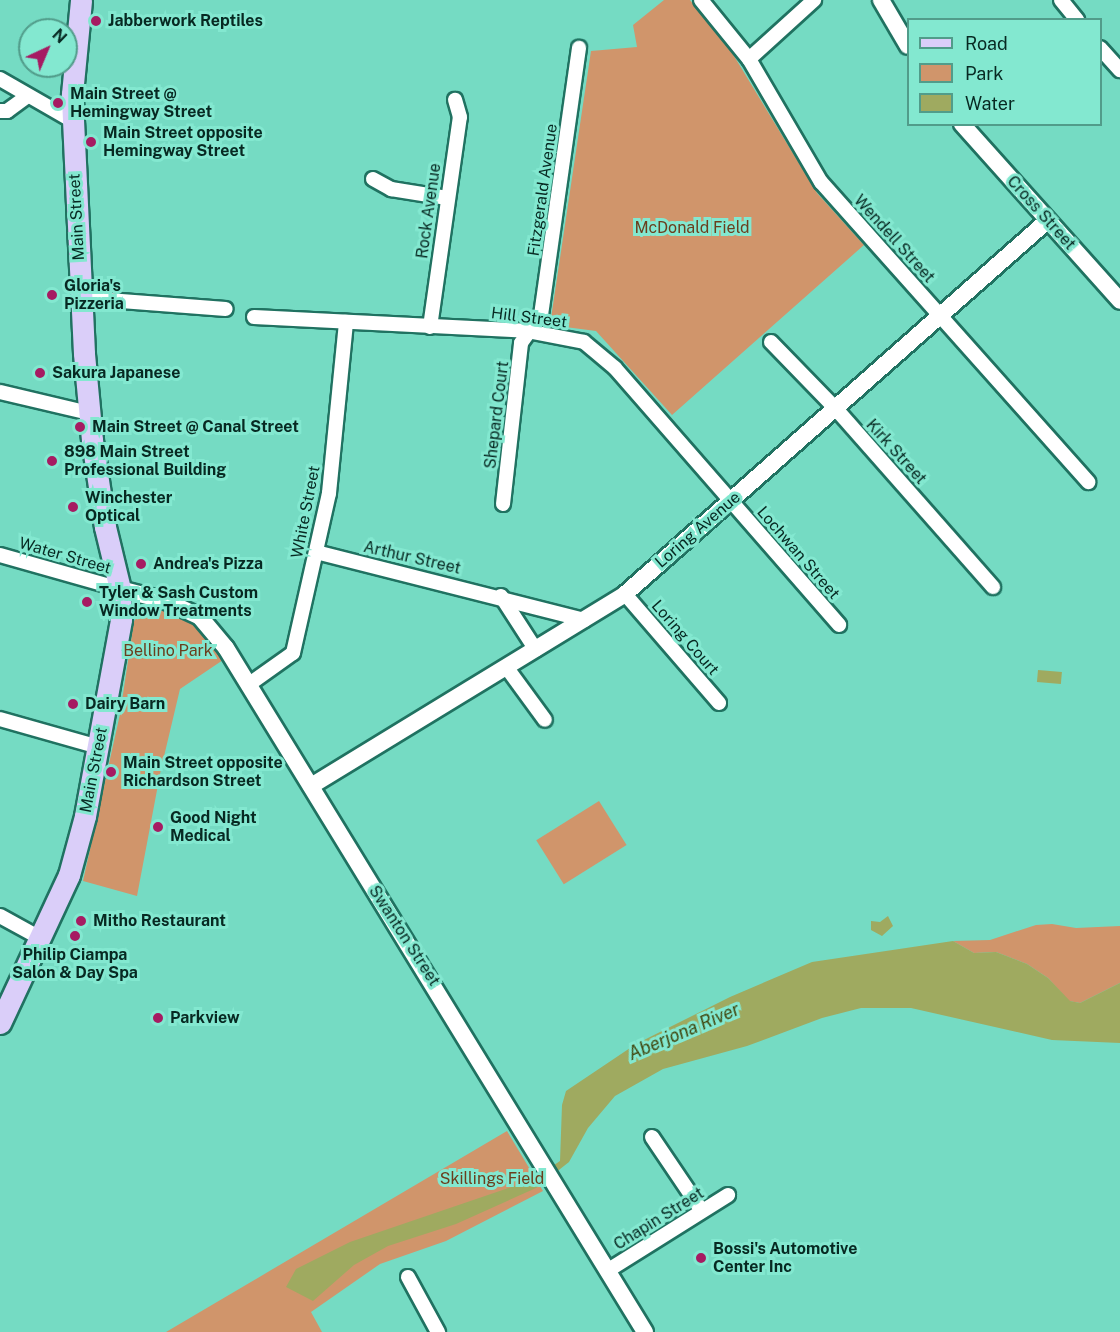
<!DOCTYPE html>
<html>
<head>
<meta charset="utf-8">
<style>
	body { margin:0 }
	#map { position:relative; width:1120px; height:1332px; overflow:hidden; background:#75dbc3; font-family:"Public Sans",sans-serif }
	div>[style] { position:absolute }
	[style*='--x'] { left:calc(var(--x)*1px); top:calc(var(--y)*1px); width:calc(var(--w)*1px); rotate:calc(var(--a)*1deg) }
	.green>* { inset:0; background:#d0956b; transform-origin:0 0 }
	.water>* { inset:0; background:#9faa60; transform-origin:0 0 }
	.roads { filter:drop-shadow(2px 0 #207261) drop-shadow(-2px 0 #207261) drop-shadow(0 2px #207261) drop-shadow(0 -2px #207261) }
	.minor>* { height:14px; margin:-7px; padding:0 7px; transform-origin:7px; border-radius:7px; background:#fff }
	.tertiary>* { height:16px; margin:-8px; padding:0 8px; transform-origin:8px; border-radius:8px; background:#fff }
	.primary>* { height:21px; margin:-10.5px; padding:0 10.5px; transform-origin:10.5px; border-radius:10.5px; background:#dacef9 }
	.dots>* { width:16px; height:16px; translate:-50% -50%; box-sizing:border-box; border:3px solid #83e8d0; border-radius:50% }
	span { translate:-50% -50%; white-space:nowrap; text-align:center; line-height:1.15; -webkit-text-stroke:6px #83e8d0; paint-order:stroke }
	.poi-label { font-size:16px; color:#072922; font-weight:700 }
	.left { translate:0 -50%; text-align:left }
	.street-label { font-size:16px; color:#072922 }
	.park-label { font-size:16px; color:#6a3e1d }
	.water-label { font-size:18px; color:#40470f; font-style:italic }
	.legend { position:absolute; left:907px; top:18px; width:195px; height:108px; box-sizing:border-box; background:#83e8d0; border:2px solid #519c8a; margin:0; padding:8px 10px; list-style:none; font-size:18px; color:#072922 }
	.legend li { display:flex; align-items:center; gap:12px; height:30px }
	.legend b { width:30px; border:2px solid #519c8a }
	.north { position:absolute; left:18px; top:18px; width:60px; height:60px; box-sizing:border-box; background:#83e8d0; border:2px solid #519c8a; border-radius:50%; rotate:44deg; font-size:16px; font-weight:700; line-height:24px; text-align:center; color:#072922 }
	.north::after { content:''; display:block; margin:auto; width:21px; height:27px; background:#a61b62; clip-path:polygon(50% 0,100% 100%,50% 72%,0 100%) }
</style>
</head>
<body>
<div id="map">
	<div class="green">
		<i style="clip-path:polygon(664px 0,690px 0,731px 51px,817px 193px,864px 245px,672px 415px,596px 331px,550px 325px,591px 51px,637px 47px,633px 25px)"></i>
		<i style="clip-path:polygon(148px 605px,199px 624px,223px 660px,180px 689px,161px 769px,137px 896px,83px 881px,120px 714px,134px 621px)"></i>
		<i style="left:599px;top:801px;width:52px;height:74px;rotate:58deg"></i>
		<i style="clip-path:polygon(1052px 924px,1076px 928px,1120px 926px,1120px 983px,1080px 1003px,1069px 1001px,1048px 978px,1027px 964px,996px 952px,974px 953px,953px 941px,990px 940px,1036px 925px)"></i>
		<i style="clip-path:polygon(507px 1131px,543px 1191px,446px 1241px,380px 1264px,311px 1312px,322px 1332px,166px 1332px)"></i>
	</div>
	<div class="water">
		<i style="left:1038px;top:670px;width:24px;height:12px;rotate:5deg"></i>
		<i style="clip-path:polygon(888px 916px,893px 926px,882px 936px,871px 930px,871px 921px,880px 922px)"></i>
		<i style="clip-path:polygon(953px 941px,974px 953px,996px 952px,1027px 964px,1048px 978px,1070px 1001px,1080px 1003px,1120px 983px,1120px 1043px,1052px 1040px,911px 1008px,861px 1008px,822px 1018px,747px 1046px,663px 1069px,615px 1096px,588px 1128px,569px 1162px,536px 1188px,456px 1224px,388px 1246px,354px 1265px,313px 1301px,286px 1287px,296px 1269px,350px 1242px,532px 1180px,560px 1161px,562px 1105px,566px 1091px,636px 1044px,730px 997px,812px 962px)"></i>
	</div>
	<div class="roads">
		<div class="minor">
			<i style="--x:701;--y:0;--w:76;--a:50.9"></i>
			<i style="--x:749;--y:59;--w:143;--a:59.7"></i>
			<i style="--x:821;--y:182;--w:402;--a:48.3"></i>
			<i style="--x:1061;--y:0;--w:26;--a:51"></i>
			<i style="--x:1100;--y:48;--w:30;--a:48"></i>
			<i style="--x:749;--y:59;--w:88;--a:-42.2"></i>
			<i style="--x:0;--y:79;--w:84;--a:29.9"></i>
			<i style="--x:0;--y:111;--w:7;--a:0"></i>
			<i style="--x:7;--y:111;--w:24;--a:-36"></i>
			<i style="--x:373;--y:179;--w:21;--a:29"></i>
			<i style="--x:391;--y:189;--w:57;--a:9.1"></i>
			<i style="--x:82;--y:298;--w:144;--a:4.4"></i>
			<i style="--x:254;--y:317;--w:273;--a:2.9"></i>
			<i style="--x:527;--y:331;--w:58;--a:10.9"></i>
			<i style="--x:584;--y:342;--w:40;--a:40"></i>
			<i style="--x:615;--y:368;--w:341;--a:48.9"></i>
			<i style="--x:430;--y:327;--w:212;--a:-81.9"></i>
			<i style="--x:460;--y:117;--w:18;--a:-106"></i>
			<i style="--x:771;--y:342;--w:95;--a:45.9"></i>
			<i style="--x:837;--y:410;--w:236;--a:48.6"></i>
			<i style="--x:0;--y:392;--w:91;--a:13.3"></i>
			<i style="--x:503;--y:504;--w:162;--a:-83.6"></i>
			<i style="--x:521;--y:343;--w:34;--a:-54"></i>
			<i style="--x:541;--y:315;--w:270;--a:-81.9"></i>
			<i style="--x:316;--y:552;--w:277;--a:14.2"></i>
			<i style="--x:0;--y:555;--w:125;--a:15.8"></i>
			<i style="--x:625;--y:594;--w:144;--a:49.2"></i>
			<i style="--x:501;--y:596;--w:64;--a:57.1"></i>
			<i style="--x:507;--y:668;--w:64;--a:53.8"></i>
			<i style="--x:248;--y:685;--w:55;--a:-35.4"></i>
			<i style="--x:293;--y:653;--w:164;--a:-77.3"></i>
			<i style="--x:329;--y:493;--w:172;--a:-84.3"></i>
			<i style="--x:0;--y:719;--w:103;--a:15.8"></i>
			<i style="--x:0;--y:916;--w:48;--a:28.7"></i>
			<i style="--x:652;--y:1137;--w:89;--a:56"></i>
			<i style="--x:607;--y:1271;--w:143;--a:-32.1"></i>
			<i style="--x:408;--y:1277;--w:63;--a:61.4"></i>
		</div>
		<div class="tertiary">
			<i style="--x:881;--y:0;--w:53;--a:59.6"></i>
			<i style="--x:962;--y:124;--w:237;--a:48.2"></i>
			<i style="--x:120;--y:589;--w:48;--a:14.6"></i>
			<i style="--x:166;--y:601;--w:38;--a:25"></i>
			<i style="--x:200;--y:617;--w:40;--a:50"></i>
			<i style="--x:226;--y:648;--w:802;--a:58.51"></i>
			<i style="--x:311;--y:786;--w:368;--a:-31.4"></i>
			<i style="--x:625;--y:594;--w:563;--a:-41.47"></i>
		</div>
		<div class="primary">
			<i style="--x:0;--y:1023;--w:163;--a:-65"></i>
			<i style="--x:69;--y:875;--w:61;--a:-74.8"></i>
			<i style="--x:85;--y:816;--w:200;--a:-79.6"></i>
			<i style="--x:121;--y:619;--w:30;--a:-92"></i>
			<i style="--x:120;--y:589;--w:64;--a:-103.6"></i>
			<i style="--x:105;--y:527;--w:88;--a:-98.5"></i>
			<i style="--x:92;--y:440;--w:87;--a:-95.3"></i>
			<i style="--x:84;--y:353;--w:259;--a:-92.7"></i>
			<i style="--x:72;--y:94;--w:94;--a:-84.5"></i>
		</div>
	</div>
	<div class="dots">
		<i style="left:96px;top:21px;background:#a61b62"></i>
		<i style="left:58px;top:103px;background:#a61b62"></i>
		<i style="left:91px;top:142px;background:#a61b62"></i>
		<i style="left:52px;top:295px;background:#a61b62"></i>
		<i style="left:40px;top:373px;background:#a61b62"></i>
		<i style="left:80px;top:427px;background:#a61b62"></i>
		<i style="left:52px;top:461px;background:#a61b62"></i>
		<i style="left:73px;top:507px;background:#a61b62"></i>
		<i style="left:141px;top:564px;background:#a61b62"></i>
		<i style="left:87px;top:602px;background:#a61b62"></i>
		<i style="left:73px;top:704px;background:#a61b62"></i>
		<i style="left:111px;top:772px;background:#a61b62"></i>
		<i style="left:158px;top:827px;background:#a61b62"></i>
		<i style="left:81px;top:921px;background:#a61b62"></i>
		<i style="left:75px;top:936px;background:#a61b62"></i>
		<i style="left:158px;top:1018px;background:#a61b62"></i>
		<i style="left:701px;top:1258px;background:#a61b62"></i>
	</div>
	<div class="poi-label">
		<span class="left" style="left:108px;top:21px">Jabberwork Reptiles</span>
		<span class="left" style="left:70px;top:103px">Main Street @<br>Hemingway Street</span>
		<span class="left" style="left:103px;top:142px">Main Street opposite<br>Hemingway Street</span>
		<span class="left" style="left:64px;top:295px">Gloria's<br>Pizzeria</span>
		<span class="left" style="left:52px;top:373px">Sakura Japanese</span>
		<span class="left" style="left:92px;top:427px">Main Street @ Canal Street</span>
		<span class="left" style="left:64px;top:461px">898 Main Street<br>Professional Building</span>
		<span class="left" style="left:85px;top:507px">Winchester<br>Optical</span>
		<span class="left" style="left:153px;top:564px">Andrea's Pizza</span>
		<span class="left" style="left:99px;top:602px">Tyler &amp; Sash Custom<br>Window Treatments</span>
		<span class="left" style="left:85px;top:704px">Dairy Barn</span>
		<span class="left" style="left:123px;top:772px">Main Street opposite<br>Richardson Street</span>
		<span class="left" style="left:170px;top:827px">Good Night<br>Medical</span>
		<span class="left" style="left:93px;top:921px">Mitho Restaurant</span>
		<span style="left:75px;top:964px">Philip Ciampa<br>Salon &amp; Day Spa</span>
		<span class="left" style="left:170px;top:1018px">Parkview</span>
		<span class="left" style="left:713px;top:1258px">Bossi's Automotive<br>Center Inc</span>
	</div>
	<div class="street-label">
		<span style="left:543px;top:190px;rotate:-82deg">Fitzgerald Avenue</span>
		<span style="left:429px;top:211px;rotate:-82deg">Rock Avenue</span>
		<span style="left:1041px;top:213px;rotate:48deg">Cross Street</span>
		<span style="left:77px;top:217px;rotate:-93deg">Main Street</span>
		<span style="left:894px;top:239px;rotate:48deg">Wendell Street</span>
		<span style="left:529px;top:318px;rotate:7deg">Hill Street</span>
		<span style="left:497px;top:415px;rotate:-83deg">Shepard Court</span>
		<span style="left:896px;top:452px;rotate:48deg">Kirk Street</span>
		<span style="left:306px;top:512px;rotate:-79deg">White Street</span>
		<span style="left:698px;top:530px;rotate:-41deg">Loring Avenue</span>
		<span style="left:798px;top:553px;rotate:49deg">Lochwan Street</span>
		<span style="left:65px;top:556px;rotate:16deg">Water Street</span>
		<span style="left:412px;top:558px;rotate:13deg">Arthur Street</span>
		<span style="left:685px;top:638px;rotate:49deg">Loring Court</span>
		<span style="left:94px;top:770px;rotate:-79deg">Main Street</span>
		<span style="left:404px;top:936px;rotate:57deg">Swanton Street</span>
		<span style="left:659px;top:1219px;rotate:-32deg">Chapin Street</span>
	</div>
	<div class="park-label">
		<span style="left:692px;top:228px">McDonald Field</span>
		<span style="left:168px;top:651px">Bellino Park</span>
		<span style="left:492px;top:1179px">Skillings Field</span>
	</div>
	<div class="water-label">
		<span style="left:684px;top:1032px;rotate:-23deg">Aberjona River</span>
	</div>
	<ul class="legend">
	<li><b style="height:8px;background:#dacef9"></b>Road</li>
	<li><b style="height:16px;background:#d0956b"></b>Park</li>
	<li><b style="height:16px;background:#9faa60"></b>Water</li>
	</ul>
	<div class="north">N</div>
</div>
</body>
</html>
